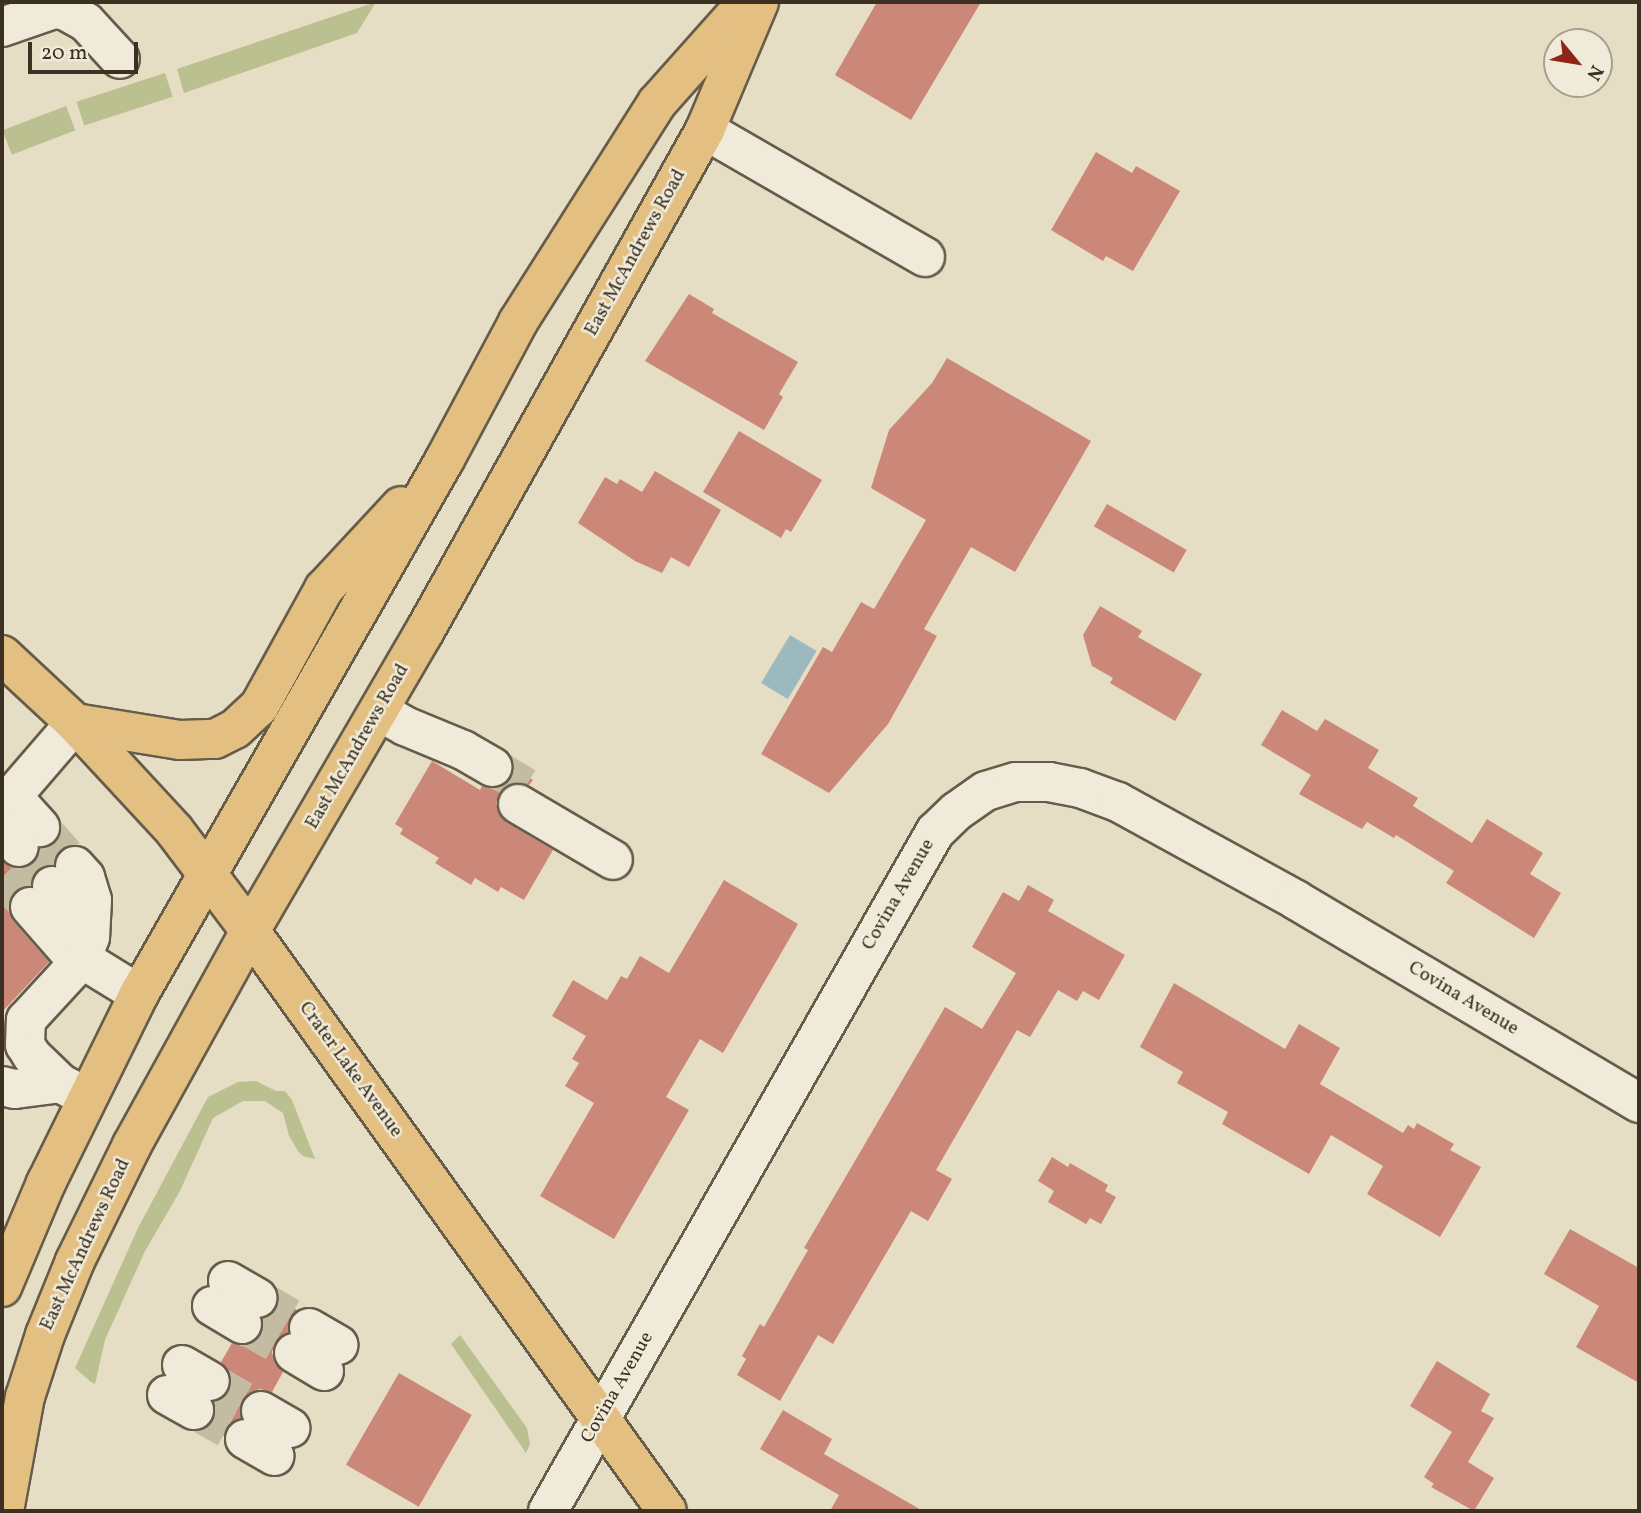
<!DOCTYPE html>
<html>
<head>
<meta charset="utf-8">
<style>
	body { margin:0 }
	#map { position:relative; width:1641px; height:1513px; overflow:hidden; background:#e6dec4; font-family:Vollkorn,serif }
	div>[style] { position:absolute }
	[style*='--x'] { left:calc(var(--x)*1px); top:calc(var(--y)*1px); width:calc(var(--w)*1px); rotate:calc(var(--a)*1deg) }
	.green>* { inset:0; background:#bbc090; transform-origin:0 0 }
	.water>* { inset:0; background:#9bb9be; transform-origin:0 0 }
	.building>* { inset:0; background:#cb8778; transform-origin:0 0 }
	.minor-tunnel>* { height:38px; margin-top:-19px; transform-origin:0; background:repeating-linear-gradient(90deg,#c4bba3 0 38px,transparent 0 57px) }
	.roads { filter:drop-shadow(2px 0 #665c4a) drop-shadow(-2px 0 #665c4a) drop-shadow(0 2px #665c4a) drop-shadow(0 -2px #665c4a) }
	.minor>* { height:38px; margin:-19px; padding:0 19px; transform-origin:19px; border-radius:19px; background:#efead9 }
	.major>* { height:38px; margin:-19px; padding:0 19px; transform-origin:19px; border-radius:19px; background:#e3bf82 }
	span { translate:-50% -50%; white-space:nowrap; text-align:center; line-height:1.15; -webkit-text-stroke:5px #efead9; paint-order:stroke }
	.street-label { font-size:19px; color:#3b3021 }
	.frame { position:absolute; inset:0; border:4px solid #3b3021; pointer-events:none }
	.north { position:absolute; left:1543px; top:28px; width:70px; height:70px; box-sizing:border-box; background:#efead9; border:2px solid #a7a08f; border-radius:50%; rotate:120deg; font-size:19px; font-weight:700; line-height:28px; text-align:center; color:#3b3021 }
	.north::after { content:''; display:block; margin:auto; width:24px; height:32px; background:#8f2418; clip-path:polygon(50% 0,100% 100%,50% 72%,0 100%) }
	.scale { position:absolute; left:28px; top:42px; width:110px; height:32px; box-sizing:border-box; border:4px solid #3b3021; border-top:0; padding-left:9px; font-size:21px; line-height:24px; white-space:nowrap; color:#3b3021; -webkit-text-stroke:5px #efead9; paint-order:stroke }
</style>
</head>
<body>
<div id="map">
	<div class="green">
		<i style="clip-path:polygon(376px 2px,357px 33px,184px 93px,177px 69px)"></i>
		<i style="left:165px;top:73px;width:25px;height:93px;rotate:72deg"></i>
		<i style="left:66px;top:106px;width:26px;height:68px;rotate:69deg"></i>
		<i style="clip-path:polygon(256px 1081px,276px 1091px,285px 1091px,292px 1100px,315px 1159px,303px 1156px,298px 1151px,289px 1136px,283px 1113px,265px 1101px,243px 1101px,213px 1118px,180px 1191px,145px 1251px,105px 1340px,95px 1384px,91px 1382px,75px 1368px,138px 1228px,208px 1097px,238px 1082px)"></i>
		<i style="clip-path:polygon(460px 1335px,527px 1428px,530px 1444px,526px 1453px,451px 1344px)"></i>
	</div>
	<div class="water">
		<i style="left:790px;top:635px;width:31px;height:56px;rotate:31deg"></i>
	</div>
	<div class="building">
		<i style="clip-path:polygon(877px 2px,981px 2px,911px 120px,835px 75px)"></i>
		<i style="clip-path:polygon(1096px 152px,1132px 173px,1136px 166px,1180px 191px,1133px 271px,1106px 256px,1103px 261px,1051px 230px)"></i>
		<i style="clip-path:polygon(689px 294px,714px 309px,712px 313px,798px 362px,779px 394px,783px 397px,764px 430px,645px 361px)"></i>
		<i style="clip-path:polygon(947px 358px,1091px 441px,1015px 572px,971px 547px,924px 629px,937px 636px,905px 694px,888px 724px,829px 793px,761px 754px,823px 647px,832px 652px,861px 602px,874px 609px,926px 520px,871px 488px,889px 430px,932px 383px)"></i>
		<i style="clip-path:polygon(739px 431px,822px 480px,791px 532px,786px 529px,781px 538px,703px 492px)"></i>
		<i style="clip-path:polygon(655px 471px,721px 510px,689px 567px,671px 557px,662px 573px,635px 561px,578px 523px,605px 477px,617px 484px,620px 479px,642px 492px)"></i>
		<i style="left:1107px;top:504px;width:92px;height:26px;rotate:30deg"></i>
		<i style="clip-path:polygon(1100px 606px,1142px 631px,1138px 637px,1202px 674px,1175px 721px,1110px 683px,1113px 678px,1092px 666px,1083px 635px)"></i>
		<i style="clip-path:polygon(1282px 710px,1317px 731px,1325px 719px,1379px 750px,1368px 768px,1418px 798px,1413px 806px,1472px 843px,1487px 819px,1543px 853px,1530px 874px,1561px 893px,1534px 938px,1446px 883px,1454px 871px,1396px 835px,1394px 838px,1367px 822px,1362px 829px,1299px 794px,1311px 775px,1261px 745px)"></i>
		<i style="clip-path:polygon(432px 761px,480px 790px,482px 786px,494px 789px,505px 785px,514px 769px,533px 780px,529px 785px,518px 782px,507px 785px,500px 792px,496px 803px,499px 814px,506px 822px,553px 850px,524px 900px,501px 887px,498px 892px,475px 878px,471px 885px,435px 863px,439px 858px,400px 834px,403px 829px,395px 824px)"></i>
		<i style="clip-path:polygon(59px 837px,67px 846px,60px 850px,54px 865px,38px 869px,31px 886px,16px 890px,9px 901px,9px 912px,13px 921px,49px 962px,2px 1012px,2px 862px,12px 868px,24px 868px,34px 863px,40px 848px,54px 844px)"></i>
		<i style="clip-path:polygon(724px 880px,798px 924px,723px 1053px,700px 1039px,666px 1097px,689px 1110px,614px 1239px,540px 1196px,594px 1103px,565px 1086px,579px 1063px,572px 1059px,586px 1036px,552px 1016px,573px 980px,607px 1000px,621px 976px,627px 979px,640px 956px,669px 973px)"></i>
		<i style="clip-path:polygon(1028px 885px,1054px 900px,1048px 911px,1125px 955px,1099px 1000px,1083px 991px,1077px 1001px,1058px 990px,1030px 1037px,1017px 1030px,936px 1170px,952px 1179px,928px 1221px,911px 1211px,833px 1344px,818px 1335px,780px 1401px,737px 1375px,746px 1359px,742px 1356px,760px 1324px,764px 1327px,808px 1250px,804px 1248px,945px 1007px,982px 1029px,1016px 973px,972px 947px,1003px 892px,1019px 901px)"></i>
		<i style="clip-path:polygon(1174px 983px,1285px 1049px,1299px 1024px,1340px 1048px,1320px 1084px,1403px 1133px,1408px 1125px,1414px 1129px,1417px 1123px,1454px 1144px,1450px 1150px,1481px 1167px,1440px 1237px,1367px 1194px,1383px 1166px,1331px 1135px,1309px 1174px,1222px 1124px,1228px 1112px,1177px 1083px,1183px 1072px,1140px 1047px)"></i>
		<i style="clip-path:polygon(1052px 1157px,1068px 1167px,1070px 1163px,1108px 1185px,1105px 1191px,1116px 1197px,1101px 1224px,1090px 1218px,1086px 1224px,1048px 1202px,1054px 1191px,1038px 1181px)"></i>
		<i style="clip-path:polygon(1570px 1229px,1639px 1268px,1639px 1383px,1576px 1347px,1599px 1306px,1544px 1274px)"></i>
		<i style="clip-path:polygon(279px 1299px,297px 1310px,290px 1318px,288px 1333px,276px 1341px,272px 1352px,275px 1364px,283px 1372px,272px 1392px,260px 1389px,249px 1393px,242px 1400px,241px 1418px,227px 1427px,224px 1436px,207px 1427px,213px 1420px,214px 1402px,229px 1392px,232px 1382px,229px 1371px,221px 1362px,232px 1343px,242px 1346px,252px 1343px,260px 1336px,262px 1319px,275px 1310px)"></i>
		<i style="clip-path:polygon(1437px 1361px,1490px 1394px,1481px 1411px,1494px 1418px,1468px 1462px,1494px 1478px,1474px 1511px,1431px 1487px,1434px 1484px,1424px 1477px,1452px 1432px,1410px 1406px)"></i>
		<i style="left:399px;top:1373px;width:84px;height:106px;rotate:30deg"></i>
		<i style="clip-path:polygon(783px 1410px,832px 1439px,824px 1454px,923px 1511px,830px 1511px,839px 1495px,760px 1449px)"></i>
	</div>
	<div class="minor-tunnel">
		<i style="--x:493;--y:767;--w:41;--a:31"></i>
		<i style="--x:40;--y:827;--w:52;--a:48.1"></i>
		<i style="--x:19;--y:847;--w:51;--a:49.8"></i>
		<i style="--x:2;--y:877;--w:41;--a:47"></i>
		<i style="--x:257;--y:1298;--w:60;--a:30"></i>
		<i style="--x:242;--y:1324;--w:60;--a:29.1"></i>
		<i style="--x:210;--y:1381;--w:59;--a:30.5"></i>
		<i style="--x:194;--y:1410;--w:59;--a:29.6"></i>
	</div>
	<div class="roads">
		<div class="minor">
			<i style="--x:2;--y:27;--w:55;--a:-19.1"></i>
			<i style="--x:54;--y:9;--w:10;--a:6"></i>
			<i style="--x:64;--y:10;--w:25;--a:29"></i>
			<i style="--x:86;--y:22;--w:50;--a:47.4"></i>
			<i style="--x:705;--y:130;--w:254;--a:30"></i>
			<i style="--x:379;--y:711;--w:30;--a:30"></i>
			<i style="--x:405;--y:726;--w:63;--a:22.5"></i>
			<i style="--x:463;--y:750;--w:34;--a:30"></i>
			<i style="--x:12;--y:796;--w:42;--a:47.9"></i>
			<i style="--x:518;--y:804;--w:110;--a:30.5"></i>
			<i style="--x:2;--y:808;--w:112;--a:-49.3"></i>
			<i style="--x:2;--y:827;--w:26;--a:50"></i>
			<i style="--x:75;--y:866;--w:15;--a:48"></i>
			<i style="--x:85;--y:877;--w:24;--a:73"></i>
			<i style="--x:92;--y:900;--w:37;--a:93"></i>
			<i style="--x:90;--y:937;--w:23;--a:110"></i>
			<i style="--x:52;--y:886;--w:58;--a:49.2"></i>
			<i style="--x:30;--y:907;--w:74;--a:48.8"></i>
			<i style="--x:2;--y:1086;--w:13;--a:13"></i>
			<i style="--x:15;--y:1089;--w:45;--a:-7.6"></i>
			<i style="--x:87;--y:1097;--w:30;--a:-153"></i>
			<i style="--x:60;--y:1083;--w:39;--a:-136"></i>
			<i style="--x:32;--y:1056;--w:13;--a:-122"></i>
			<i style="--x:25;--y:1045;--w:25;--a:-88"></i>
			<i style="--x:26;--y:1020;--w:83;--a:-47.4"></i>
			<i style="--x:82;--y:959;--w:67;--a:31.6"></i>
			<i style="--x:228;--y:1281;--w:34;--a:30"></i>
			<i style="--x:212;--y:1306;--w:35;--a:31"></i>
			<i style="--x:309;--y:1328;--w:34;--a:30"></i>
			<i style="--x:294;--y:1353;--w:35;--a:31"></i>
			<i style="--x:182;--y:1365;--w:32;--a:30"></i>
			<i style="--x:167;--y:1395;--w:31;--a:29"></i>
			<i style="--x:261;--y:1411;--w:34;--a:30"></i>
			<i style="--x:245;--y:1439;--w:34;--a:30"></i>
			<i style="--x:548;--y:1511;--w:782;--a:-60.32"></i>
			<i style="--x:935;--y:832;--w:30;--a:-44"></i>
			<i style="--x:957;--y:811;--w:35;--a:-35"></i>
			<i style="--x:986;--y:791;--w:31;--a:-17"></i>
			<i style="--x:1016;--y:782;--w:33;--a:0"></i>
			<i style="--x:1049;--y:782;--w:32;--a:11"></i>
			<i style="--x:1080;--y:788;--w:40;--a:20.2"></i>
			<i style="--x:1118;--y:802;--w:203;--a:28.8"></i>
			<i style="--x:1296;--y:900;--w:399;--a:30.6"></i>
		</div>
		<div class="major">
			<i style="--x:2;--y:655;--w:100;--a:43"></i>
			<i style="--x:75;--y:723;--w:146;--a:47.2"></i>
			<i style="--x:174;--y:830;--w:126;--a:53"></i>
			<i style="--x:250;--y:931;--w:714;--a:54.29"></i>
			<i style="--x:75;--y:723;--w:106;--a:9.2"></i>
			<i style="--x:180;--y:740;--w:35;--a:-2"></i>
			<i style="--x:215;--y:739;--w:22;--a:-27"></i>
			<i style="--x:235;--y:729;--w:33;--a:-43"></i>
			<i style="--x:259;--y:707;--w:135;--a:-61.2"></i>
			<i style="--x:324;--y:589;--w:113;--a:-47.1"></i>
			<i style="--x:2;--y:1287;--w:113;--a:-67.1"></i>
			<i style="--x:46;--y:1183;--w:211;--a:-63.8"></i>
			<i style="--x:139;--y:994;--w:616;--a:-60.23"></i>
			<i style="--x:445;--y:459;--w:155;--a:-61.9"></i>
			<i style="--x:518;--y:322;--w:259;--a:-57.6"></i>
			<i style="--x:657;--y:103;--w:135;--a:-48.3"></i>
			<i style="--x:4;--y:1511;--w:116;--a:-79.6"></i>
			<i style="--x:25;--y:1397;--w:65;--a:-72.1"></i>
			<i style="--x:45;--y:1335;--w:80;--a:-67.9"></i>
			<i style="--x:75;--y:1261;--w:129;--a:-63.8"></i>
			<i style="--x:132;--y:1145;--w:244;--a:-61.1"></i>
			<i style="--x:250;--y:931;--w:344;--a:-59.8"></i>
			<i style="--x:423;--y:634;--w:578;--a:-60.77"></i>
			<i style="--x:705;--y:130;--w:139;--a:-67.1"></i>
		</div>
	</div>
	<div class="street-label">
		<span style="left:636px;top:253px;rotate:-61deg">East McAndrews Road</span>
		<span style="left:358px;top:747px;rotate:-60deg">East McAndrews Road</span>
		<span style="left:899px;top:895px;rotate:-60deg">Covina Avenue</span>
		<span style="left:1463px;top:999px;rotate:31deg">Covina Avenue</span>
		<span style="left:350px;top:1070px;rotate:54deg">Crater Lake Avenue</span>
		<span style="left:86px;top:1245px;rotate:-65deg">East McAndrews Road</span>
		<span style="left:618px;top:1388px;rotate:-60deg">Covina Avenue</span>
	</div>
	<div class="frame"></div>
	<div class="north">N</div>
	<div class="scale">20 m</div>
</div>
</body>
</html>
